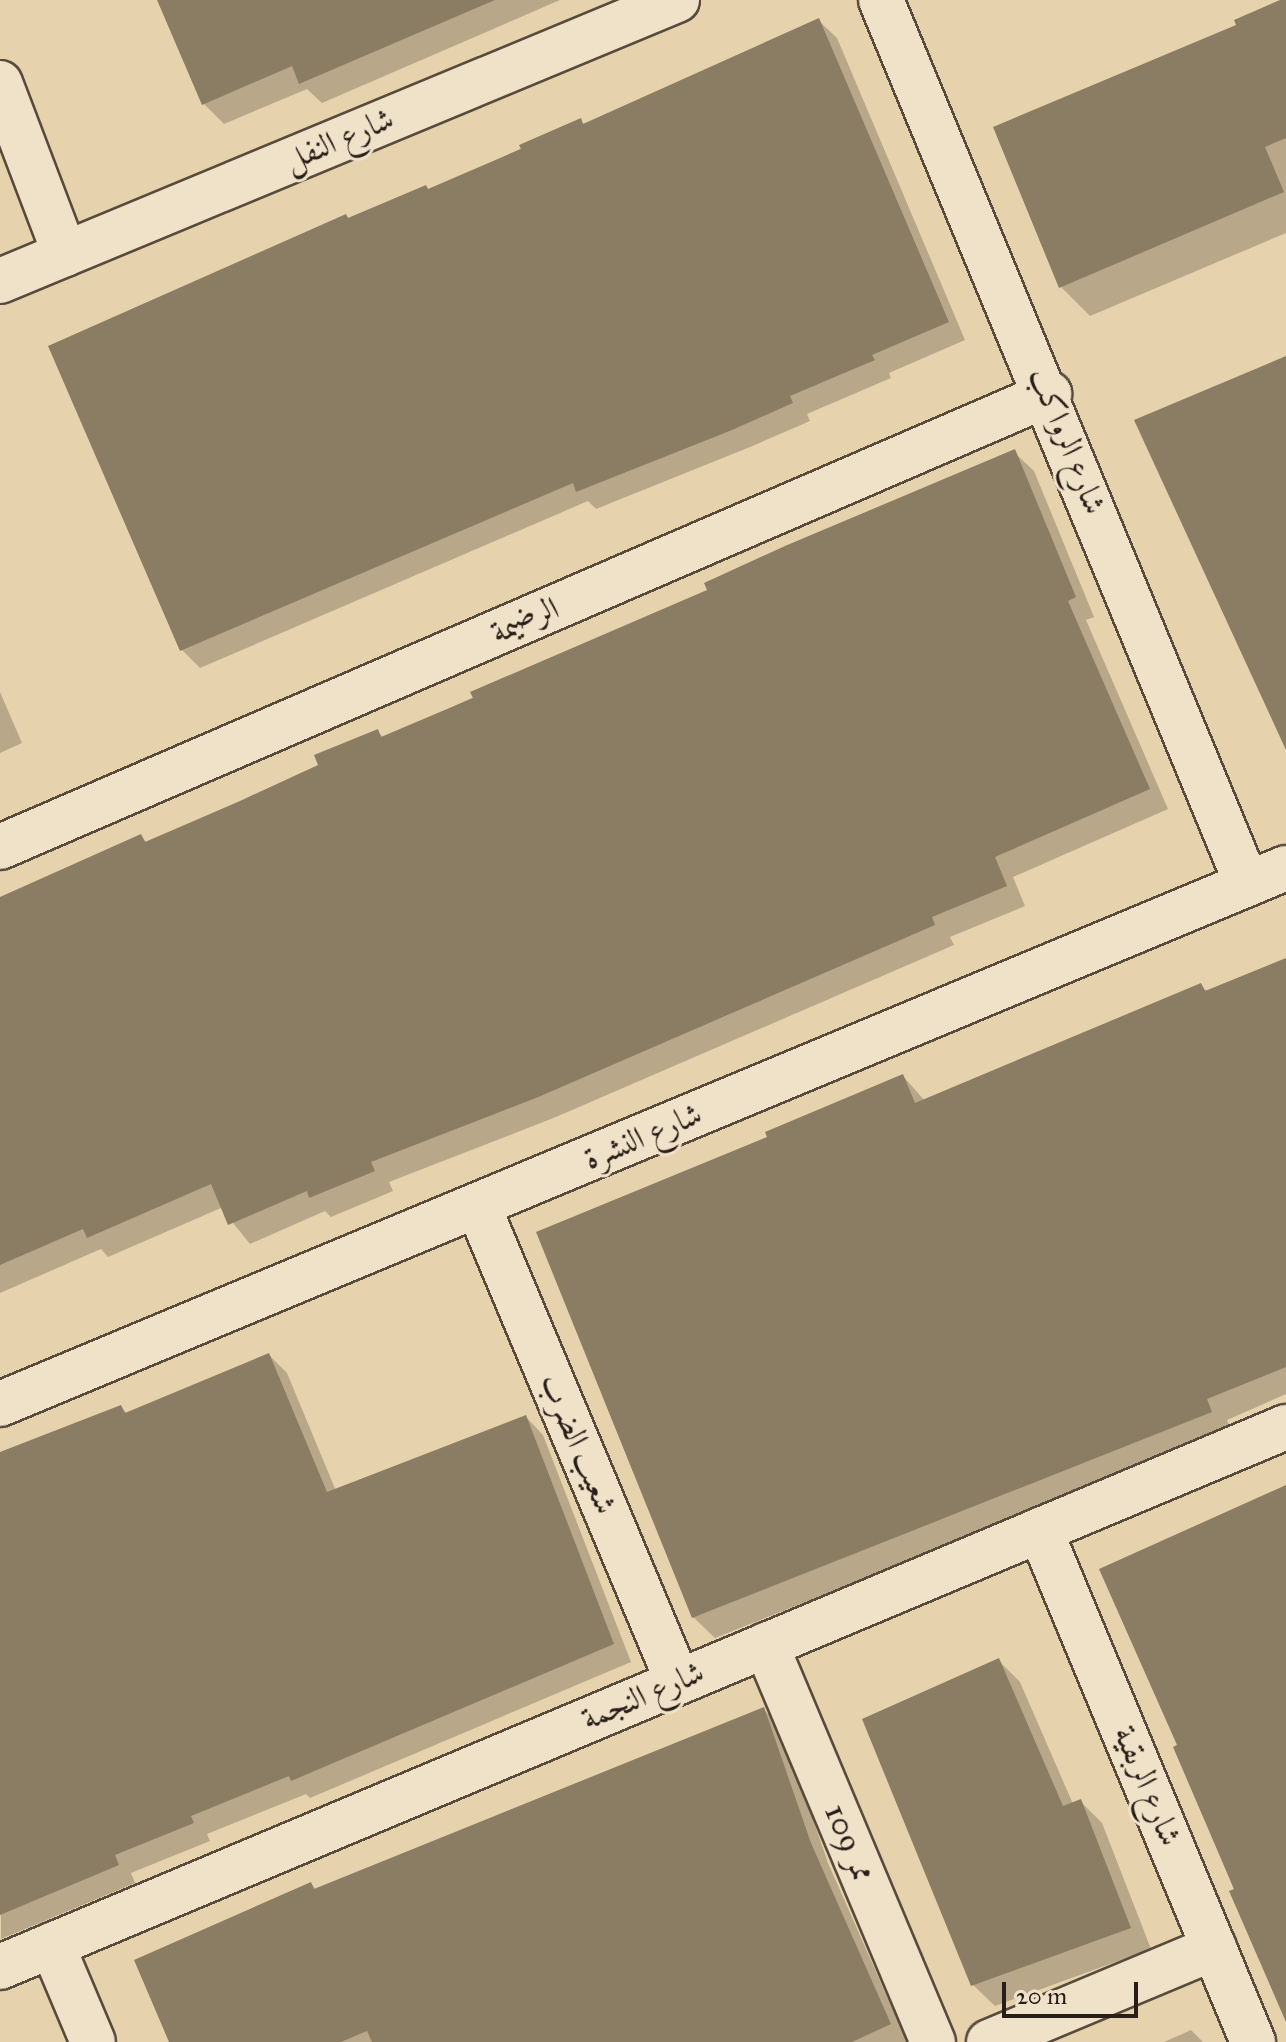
<!DOCTYPE html>
<html>
<head>
<meta charset="utf-8">
<style>
	body { margin:0 }
	#map { position:relative; width:1286px; height:2042px; overflow:hidden; background:#e6d2ac; font-family:"IM FELL Great Primer",Amiri,serif }
	div>[style] { position:absolute }
	[style*='--x'] { left:calc(var(--x)*1px); top:calc(var(--y)*1px); width:calc(var(--w)*1px); rotate:calc(var(--a)*1deg) }
	.shadow>* { inset:0; background:#0003 }
	.building>* { inset:0; background:#8b7c64 }
	.roads { filter:drop-shadow(2px 0 #584b3c) drop-shadow(-2px 0 #584b3c) drop-shadow(0 2px #584b3c) drop-shadow(0 -2px #584b3c) }
	.minor>* { height:44px; margin:-22px; padding:0 22px; transform-origin:22px; border-radius:22px; background:#efe2c9 }
	span { translate:-50% -50%; white-space:nowrap; text-align:center; line-height:1.15; -webkit-text-stroke:6px #efe2c9; paint-order:stroke }
	.street-label { font-size:32px; color:#281e17 }
	.scale { position:absolute; left:1002px; top:1982px; width:136px; height:36px; box-sizing:border-box; border:4px solid #281e17; border-top:0; padding-left:10px; font-size:24px; line-height:28px; white-space:nowrap; color:#281e17; -webkit-text-stroke:6px #efe2c9; paint-order:stroke }
</style>
</head>
<body>
<div id="map">
	<div class="shadow">
		<i style="clip-path:polygon(160px 0,560px 0,322px 103px,307px 89px,224px 124px,203px 103px)"></i>
		<i style="clip-path:polygon(1286px 0,1286px 233px,1090px 316px,1061px 287px,1239px 26px)"></i>
		<i style="clip-path:polygon(819px 21px,837px 38px,965px 340px,889px 373px,891px 378px,807px 414px,810px 421px,750px 447px,596px 509px,588px 501px,200px 668px,182px 650px,349px 220px,429px 191px,581px 121px,585px 125px)"></i>
		<i style="clip-path:polygon(1014px 452px,1034px 471px,1094px 617px,1086px 620px,1168px 809px,1013px 877px,1025px 906px,950px 937px,954px 945px,556px 1117px,389px 1182px,393px 1191px,331px 1217px,325px 1211px,250px 1244px,221px 1208px,108px 1257px,101px 1249px,0 1293px,0 899px,79px 862px,141px 836px,147px 843px,321px 766px,378px 732px,384px 738px)"></i>
		<i style="clip-path:polygon(0 692px,22px 743px,0 753px)"></i>
		<i style="clip-path:polygon(1286px 960px,1286px 1394px,1227px 1420px,1232px 1433px,715px 1638px,693px 1617px,769px 1138px,903px 1076px,925px 1101px,1201px 986px,1208px 992px)"></i>
		<i style="clip-path:polygon(269px 1355px,287px 1373px,336px 1491px,526px 1417px,543px 1435px,631px 1662px,310px 1798px,306px 1794px,207px 1834px,210px 1841px,131px 1873px,135px 1883px,1px 1939px,0 1454px,121px 1408px,128px 1414px)"></i>
		<i style="clip-path:polygon(1286px 1486px,1286px 2014px,1175px 1748px,1180px 1746px,1102px 1570px)"></i>
		<i style="clip-path:polygon(999px 1661px,1020px 1682px,1073px 1804px,1080px 1801px,1102px 1823px,1151px 1949px,995px 2006px,973px 1985px)"></i>
		<i style="clip-path:polygon(763px 1709px,781px 1727px,828px 1863px,907px 2042px,171px 2042px,311px 1884px,317px 1890px)"></i>
		<i style="clip-path:polygon(1191px 2030px,1203px 2042px,1164px 2042px)"></i>
	</div>
	<div class="building">
		<i style="clip-path:polygon(157px 0,495px 0,299px 84px,292px 66px,202px 105px)"></i>
		<i style="clip-path:polygon(1280px 0,1286px 0,1286px 138px,1265px 147px,1284px 192px,1059px 288px,993px 127px,1236px 25px,1234px 20px)"></i>
		<i style="clip-path:polygon(819px 18px,949px 322px,872px 355px,875px 360px,790px 396px,793px 403px,732px 430px,576px 492px,573px 483px,180px 651px,48px 346px,346px 214px,348px 218px,426px 185px,428px 189px,521px 149px,519px 145px,581px 118px,583px 124px)"></i>
		<i style="clip-path:polygon(1286px 356px,1286px 750px,1134px 420px)"></i>
		<i style="clip-path:polygon(1015px 449px,1076px 597px,1068px 601px,1150px 789px,995px 857px,1007px 886px,932px 917px,935px 925px,536px 1098px,371px 1162px,375px 1171px,309px 1198px,307px 1191px,228px 1225px,211px 1184px,87px 1238px,83px 1229px,0 1265px,0 897px,141px 834px,145px 842px,240px 801px,318px 765px,314px 755px,378px 729px,381px 737px,473px 698px,470px 692px,707px 590px,704px 583px,785px 546px)"></i>
		<i style="clip-path:polygon(1286px 958px,1286px 1367px,1207px 1399px,1212px 1412px,692px 1618px,536px 1232px,767px 1137px,765px 1132px,903px 1074px,915px 1103px,1201px 983px,1205px 991px)"></i>
		<i style="clip-path:polygon(269px 1353px,327px 1492px,526px 1415px,614px 1644px,291px 1781px,289px 1776px,191px 1816px,194px 1823px,115px 1855px,119px 1865px,0 1915px,0 1452px,121px 1405px,125px 1413px)"></i>
		<i style="clip-path:polygon(1286px 1485px,1286px 2022px,1229px 1891px,1234px 1889px,1173px 1747px,1177px 1745px,1099px 1569px)"></i>
		<i style="clip-path:polygon(999px 1658px,1063px 1806px,1081px 1799px,1131px 1928px,971px 1986px,862px 1719px)"></i>
		<i style="clip-path:polygon(764px 1707px,811px 1843px,891px 2024px,852px 2042px,372px 2042px,367px 2031px,341px 2042px,169px 2042px,134px 1960px,311px 1882px,314px 1889px)"></i>
	</div>
	<div class="roads">
		<div class="minor">
			<i style="--x:881;--y:0;--w:957;--a:67.51"></i>
			<i style="--x:0;--y:83;--w:183;--a:69.2"></i>
			<i style="--x:0;--y:281;--w:733;--a:-22.54"></i>
			<i style="--x:0;--y:847;--w:1143;--a:-23.36"></i>
			<i style="--x:478;--y:1206;--w:516;--a:67.21"></i>
			<i style="--x:0;--y:1404;--w:1393;--a:-22.63"></i>
			<i style="--x:1040;--y:1530;--w:555;--a:67.41"></i>
			<i style="--x:766;--y:1645;--w:431;--a:67.2"></i>
			<i style="--x:52;--y:1945;--w:105;--a:67.1"></i>
			<i style="--x:0;--y:1967;--w:1395;--a:-22.78"></i>
			<i style="--x:989;--y:2042;--w:244;--a:-22.7"></i>
		</div>
	</div>
	<div class="street-label">
		<span style="left:339px;top:140px;rotate:-23deg">شارع النفل</span>
		<span style="left:1067px;top:441px;rotate:68deg">شارع الرواكب</span>
		<span style="left:525px;top:621px;rotate:-23deg">الرضيمة</span>
		<span style="left:643px;top:1137px;rotate:-23deg">شارع النشرة</span>
		<span style="left:578px;top:1444px;rotate:67deg">شعيب الضرب</span>
		<span style="left:643px;top:1696px;rotate:-23deg">شارع النجمة</span>
		<span style="left:1147px;top:1786px;rotate:67deg">شارع الربقية</span>
		<span style="left:849px;top:1843px;rotate:67deg">ممر 109</span>
	</div>
	<div class="scale">20 m</div>
</div>
</body>
</html>
